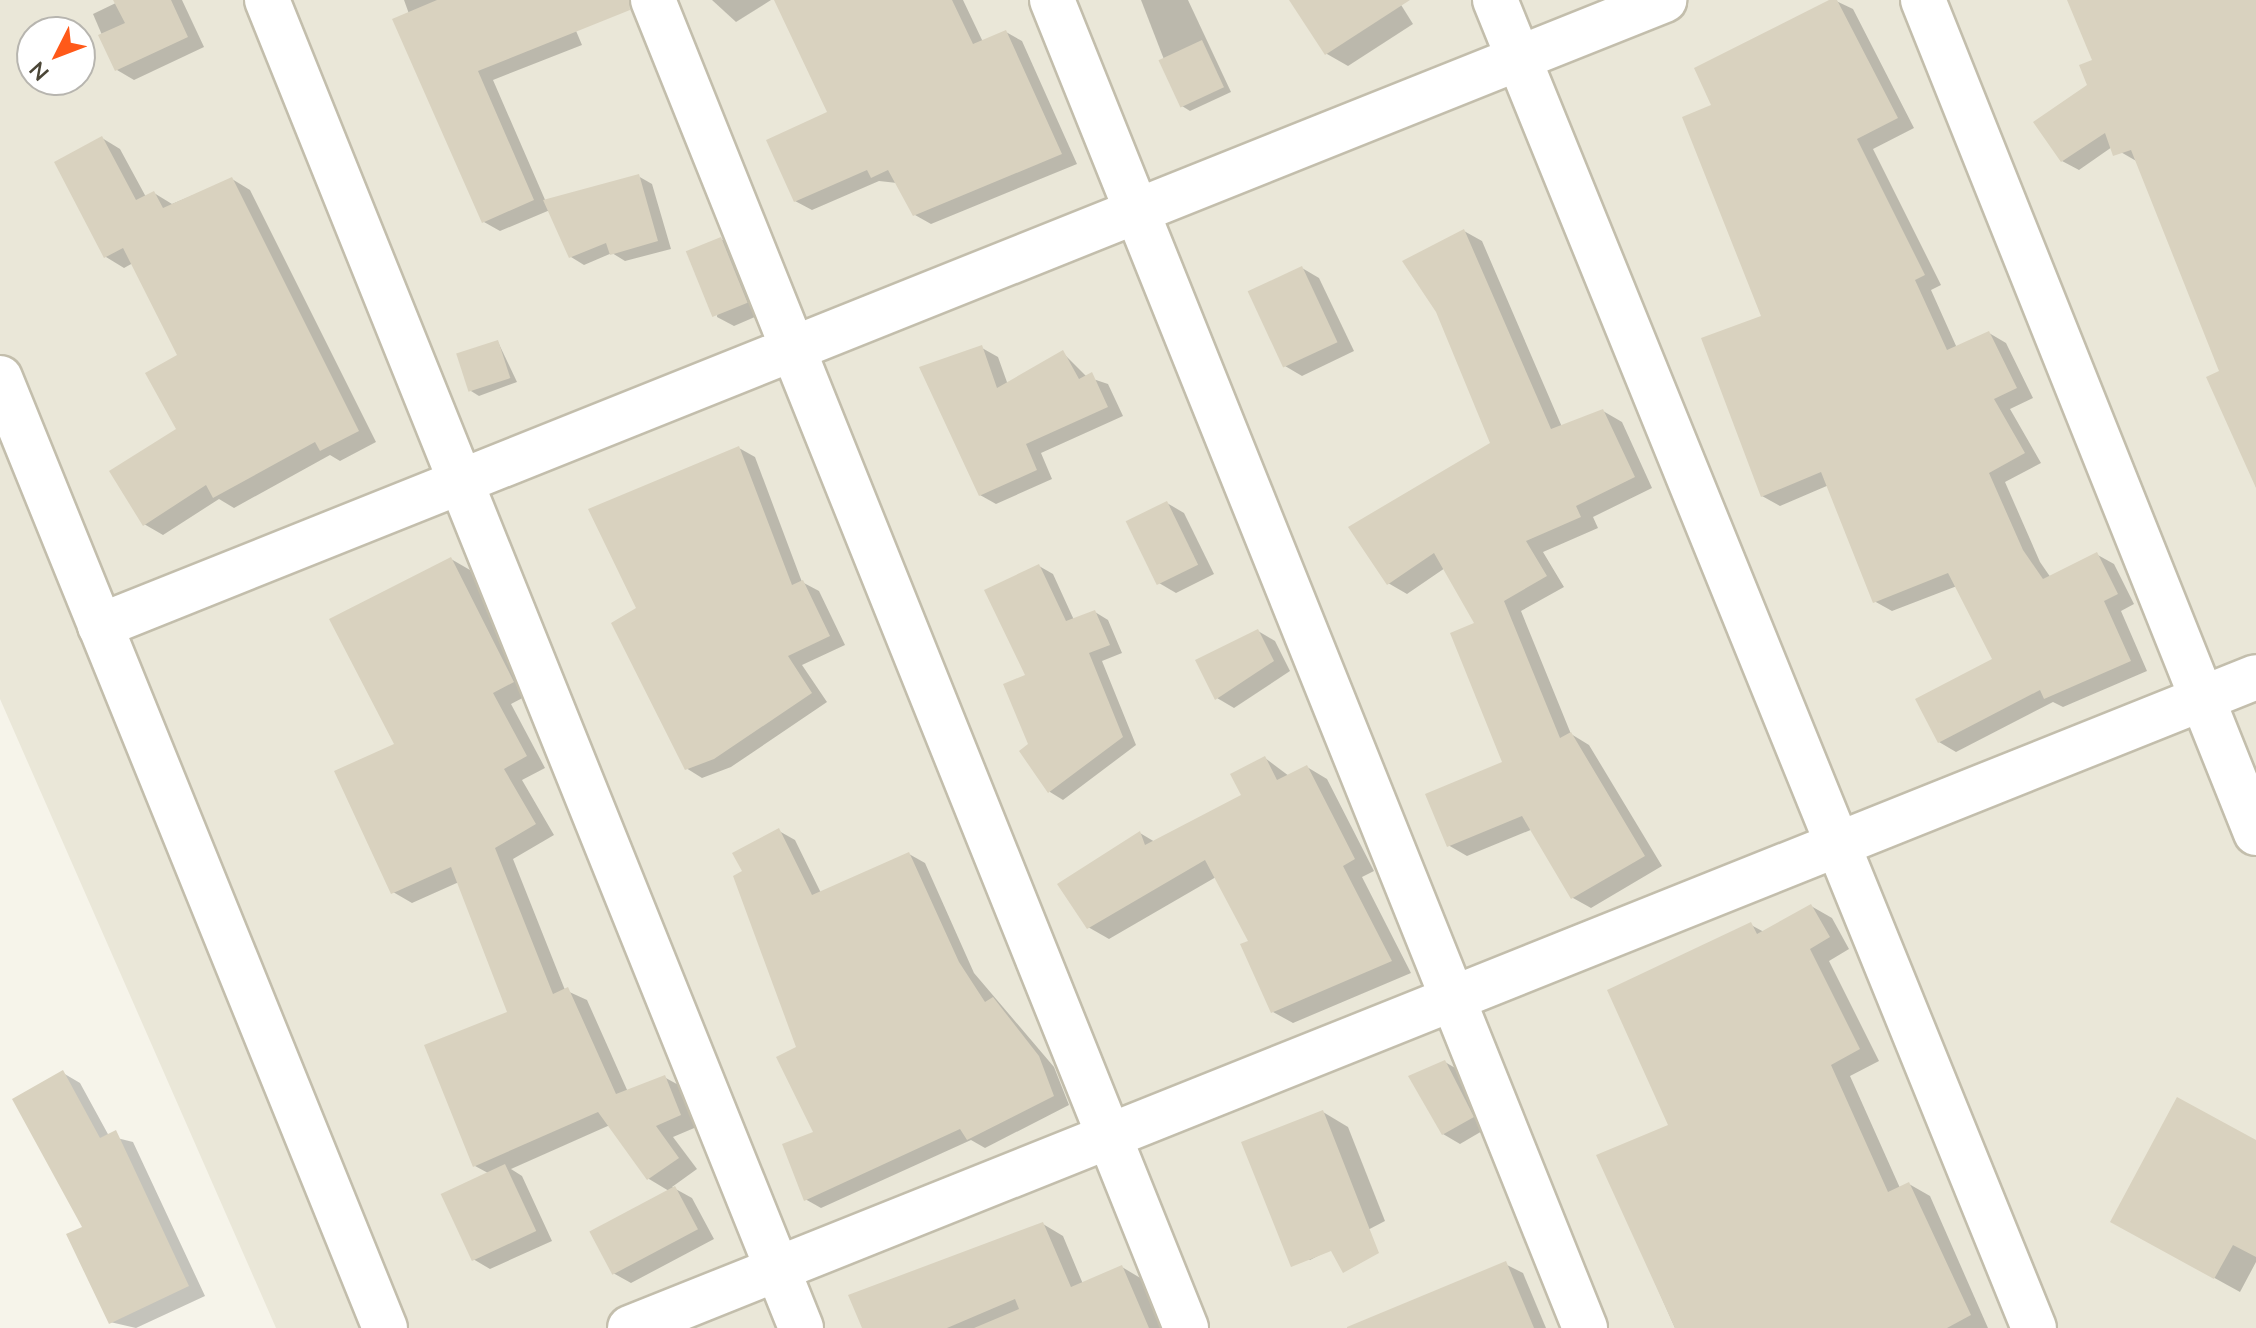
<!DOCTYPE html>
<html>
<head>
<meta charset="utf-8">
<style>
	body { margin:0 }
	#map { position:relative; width:2256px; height:1328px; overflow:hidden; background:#f6f4ea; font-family:"Nunito Sans",sans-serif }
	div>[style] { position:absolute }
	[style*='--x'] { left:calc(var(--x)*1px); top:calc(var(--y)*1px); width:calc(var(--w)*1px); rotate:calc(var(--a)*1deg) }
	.residential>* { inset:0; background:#eae7d8 }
	.shadow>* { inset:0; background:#0003 }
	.building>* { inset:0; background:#d9d2bf; transform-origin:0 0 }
	.roads { filter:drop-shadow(2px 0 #c3beac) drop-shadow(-2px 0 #c3beac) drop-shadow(0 2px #c3beac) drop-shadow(0 -2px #c3beac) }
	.street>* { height:44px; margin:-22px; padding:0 22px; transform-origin:22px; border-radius:22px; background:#fff }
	span { translate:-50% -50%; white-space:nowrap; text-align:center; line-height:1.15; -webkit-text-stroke:6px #fff; paint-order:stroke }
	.north { position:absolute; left:16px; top:16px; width:80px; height:80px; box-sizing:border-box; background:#fff; border:2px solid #b7b5af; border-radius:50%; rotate:228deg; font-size:22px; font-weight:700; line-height:32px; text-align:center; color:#4b4637 }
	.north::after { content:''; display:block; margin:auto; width:28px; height:36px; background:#ff5919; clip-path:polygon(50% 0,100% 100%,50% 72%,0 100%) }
</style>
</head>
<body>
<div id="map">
	<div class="residential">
		<i style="clip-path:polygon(evenodd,0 0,2256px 0,2256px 1328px,276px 1328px,0 699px,0 0,32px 32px,80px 32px,80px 80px,32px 80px,32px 32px)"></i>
	</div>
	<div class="shadow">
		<i style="clip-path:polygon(122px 0,182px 0,204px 47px,134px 80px,117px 70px,93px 14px)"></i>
		<i style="clip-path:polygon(404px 0,563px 0,582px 45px,493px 80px,546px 202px,638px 176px,652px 184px,671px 249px,625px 261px,612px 253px,584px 265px,571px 257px,550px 210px,500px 231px,484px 222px)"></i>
		<i style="clip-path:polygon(712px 0,771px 0,736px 22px)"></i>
		<i style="clip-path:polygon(777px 0,963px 0,983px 42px,1006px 32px,1022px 41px,1077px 164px,931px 224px,915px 215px,897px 183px,879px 181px,812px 210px,795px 201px,830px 113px)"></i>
		<i style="clip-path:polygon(1141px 0,1188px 0,1231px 92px,1190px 111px,1182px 106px)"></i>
		<i style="clip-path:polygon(1291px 0,1398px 0,1413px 24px,1348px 66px,1327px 54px)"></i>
		<i style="clip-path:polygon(1834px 0,1853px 9px,1914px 128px,1873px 149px,1941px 285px,1931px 290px,1957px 348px,1989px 333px,2006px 343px,2033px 398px,2010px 409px,2041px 463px,2005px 482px,2040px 562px,2051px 578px,2096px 554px,2114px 564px,2134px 604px,2121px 611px,2147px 671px,2063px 707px,2053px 702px,1956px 752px,1939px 742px,1995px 660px,1957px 586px,1892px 611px,1874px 601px,1829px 485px,1780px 506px,1762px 496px,1764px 317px,1714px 106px)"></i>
		<i style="clip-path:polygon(2069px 0,2256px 0,2256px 487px,2221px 372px,2138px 162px,2112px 147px,2079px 170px,2062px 161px,2095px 61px)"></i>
		<i style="clip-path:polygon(102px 138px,120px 149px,146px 197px,154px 193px,172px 204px,232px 179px,250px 190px,376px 442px,340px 461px,330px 455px,234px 508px,219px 499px,163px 535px,144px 524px,178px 430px,180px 356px,133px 263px,124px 268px,106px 257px)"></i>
		<i style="clip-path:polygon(1464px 231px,1482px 241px,1562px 427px,1603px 411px,1622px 422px,1652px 488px,1593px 517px,1598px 528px,1543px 552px,1564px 587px,1521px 611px,1571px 734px,1589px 745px,1662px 866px,1591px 908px,1573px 898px,1533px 829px,1467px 856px,1448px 845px,1505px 763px,1477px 624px,1445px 568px,1407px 594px,1388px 583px,1492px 444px)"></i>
		<i style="clip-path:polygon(721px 239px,738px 249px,764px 313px,734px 326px,717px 317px)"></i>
		<i style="clip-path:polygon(1302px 268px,1319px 278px,1354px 351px,1302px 376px,1285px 366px)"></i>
		<i style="clip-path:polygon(498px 342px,517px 382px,479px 396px,471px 391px)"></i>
		<i style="clip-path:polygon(982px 348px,998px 357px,1008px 385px,1063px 353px,1087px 377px,1108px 384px,1123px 416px,1041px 453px,1052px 479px,996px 504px,980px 495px)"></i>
		<i style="clip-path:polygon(739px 448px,755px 457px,802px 582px,819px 591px,845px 645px,802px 665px,827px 702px,731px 767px,702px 778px,686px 768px,638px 609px)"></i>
		<i style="clip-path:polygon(1167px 503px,1184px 513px,1214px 574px,1176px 593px,1159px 583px)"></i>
		<i style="clip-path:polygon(451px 559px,470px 570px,532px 693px,511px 704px,545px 768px,522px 780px,554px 835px,513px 859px,565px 990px,587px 1000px,628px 1092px,664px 1077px,684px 1088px,699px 1126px,673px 1137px,697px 1169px,672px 1187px,692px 1198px,714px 1239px,631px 1283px,613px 1273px,669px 1191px,649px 1179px,610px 1125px,511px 1169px,522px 1176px,552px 1241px,490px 1269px,473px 1259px,488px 1173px,475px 1166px,509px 1013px,459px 882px,412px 903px,393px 892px,396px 745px)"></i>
		<i style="clip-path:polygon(1039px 566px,1053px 574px,1074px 620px,1095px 612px,1108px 620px,1122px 653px,1102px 661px,1136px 745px,1063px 800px,1050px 792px,1030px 745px,1028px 676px)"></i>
		<i style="clip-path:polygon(1258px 631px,1275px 641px,1290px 671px,1234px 708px,1217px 698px)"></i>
		<i style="clip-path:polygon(1265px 758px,1289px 776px,1307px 767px,1327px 779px,1374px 871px,1362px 877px,1411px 973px,1293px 1023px,1273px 1012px,1251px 942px,1216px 877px,1109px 939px,1088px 927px,1140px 833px,1155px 842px,1243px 796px)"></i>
		<i style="clip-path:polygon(779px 831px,795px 840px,821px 893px,909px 854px,925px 863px,974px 973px,1054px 1067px,1069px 1105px,985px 1148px,971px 1140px,821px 1208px,805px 1199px,816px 1133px,799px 1048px,745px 872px)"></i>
		<i style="clip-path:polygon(1811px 906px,1832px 918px,1849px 949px,1829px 961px,1879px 1061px,1850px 1076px,1900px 1188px,1909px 1184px,1930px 1196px,1988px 1328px,1675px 1328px,1599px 1156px,1670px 1126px,1751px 925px,1764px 932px)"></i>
		<i style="clip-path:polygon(1445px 1062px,1462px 1072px,1489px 1127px,1460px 1144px,1443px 1134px)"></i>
		<i style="clip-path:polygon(63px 1073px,80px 1083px,109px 1136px,133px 1142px,205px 1296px,136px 1328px,110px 1322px,85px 1228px)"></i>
		<i style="clip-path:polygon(1323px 1112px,1348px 1127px,1385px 1221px,1310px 1260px,1285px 1245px)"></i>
		<i style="clip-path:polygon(2256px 1142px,2256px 1262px,2240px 1292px,2200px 1270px)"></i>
		<i style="clip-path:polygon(1043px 1224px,1063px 1236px,1083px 1284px,1122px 1267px,1142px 1279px,1163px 1328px,864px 1328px)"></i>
		<i style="clip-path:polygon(1505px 1264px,1523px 1273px,1546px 1328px,1412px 1328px)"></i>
	</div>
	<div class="building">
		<i style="clip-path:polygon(113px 0,171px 0,188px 37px,115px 71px,98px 35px,125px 23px)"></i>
		<i style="clip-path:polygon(437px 0,629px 0,630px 10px,478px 71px,534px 200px,482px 223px,392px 19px)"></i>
		<i style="clip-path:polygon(774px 0,952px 0,973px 44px,1006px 30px,1062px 154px,913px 216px,888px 170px,871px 178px,867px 170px,794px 202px,766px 140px,827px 112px)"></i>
		<i style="clip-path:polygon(1289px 0,1410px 0,1325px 55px)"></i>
		<i style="clip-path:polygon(1829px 0,1837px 0,1898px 118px,1857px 139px,1925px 275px,1915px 280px,1947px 350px,1989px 331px,2017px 388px,1994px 399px,2025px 453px,1989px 473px,2023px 550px,2043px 579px,2097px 552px,2118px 594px,2104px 601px,2131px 661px,2044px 699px,2040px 690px,1938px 743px,1915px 699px,1992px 659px,1948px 573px,1873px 603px,1821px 472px,1761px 497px,1701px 338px,1761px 316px,1682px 117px,1711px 105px,1694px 68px)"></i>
		<i style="clip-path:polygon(2067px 0,2256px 0,2256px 488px,2206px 377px,2219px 371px,2131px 150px,2113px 156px,2105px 133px,2061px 162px,2033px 122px,2087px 85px,2079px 65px,2092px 60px)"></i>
		<i style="left:1202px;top:40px;width:52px;height:48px;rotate:65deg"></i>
		<i style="clip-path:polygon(102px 136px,136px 200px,154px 191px,163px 208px,232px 177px,359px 431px,320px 451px,315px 442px,213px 498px,206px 485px,143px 526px,109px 471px,176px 429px,145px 373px,177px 355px,123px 248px,104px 258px,54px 162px)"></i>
		<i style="clip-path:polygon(639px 174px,658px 241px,610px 255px,606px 243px,569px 258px,543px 200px)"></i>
		<i style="clip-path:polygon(1464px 229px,1551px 429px,1603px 409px,1635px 477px,1576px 506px,1581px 517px,1526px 541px,1547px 576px,1504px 601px,1560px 738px,1571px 732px,1645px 856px,1571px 899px,1522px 816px,1447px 847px,1425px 794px,1502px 762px,1450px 633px,1474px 623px,1434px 553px,1387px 585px,1348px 527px,1490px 443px,1436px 312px,1402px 261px)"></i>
		<i style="left:721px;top:237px;width:71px;height:38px;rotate:68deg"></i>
		<i style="left:1302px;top:266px;width:84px;height:60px;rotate:65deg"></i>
		<i style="left:498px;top:340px;width:40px;height:44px;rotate:72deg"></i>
		<i style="clip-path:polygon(982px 345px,997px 388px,1063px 350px,1079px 379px,1092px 372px,1108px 407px,1026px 444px,1037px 470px,979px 496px,919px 367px)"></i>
		<i style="clip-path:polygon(739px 446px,792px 585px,803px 580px,830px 636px,788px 656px,812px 693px,714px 759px,685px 770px,611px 623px,636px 608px,588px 509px)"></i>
		<i style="left:1167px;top:501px;width:71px;height:46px;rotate:64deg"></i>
		<i style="clip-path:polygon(451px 557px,514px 682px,493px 693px,527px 756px,504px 769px,536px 824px,495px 848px,553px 994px,568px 987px,616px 1094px,665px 1075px,681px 1115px,656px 1126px,679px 1158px,647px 1180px,598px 1112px,473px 1167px,424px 1045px,507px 1012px,451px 867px,391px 894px,334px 771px,394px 744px,329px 619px)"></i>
		<i style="clip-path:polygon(1039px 564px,1066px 621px,1095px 610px,1110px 645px,1089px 653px,1123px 737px,1048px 793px,1019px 751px,1028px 744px,1003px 684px,1025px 675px,984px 590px)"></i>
		<i style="clip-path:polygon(1258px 629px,1274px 661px,1215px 700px,1195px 660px)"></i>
		<i style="clip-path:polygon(1265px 756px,1277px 780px,1307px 765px,1355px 859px,1343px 866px,1392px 961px,1271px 1013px,1240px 944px,1248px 941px,1205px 860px,1087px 929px,1057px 884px,1140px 831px,1145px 845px,1241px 795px,1230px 774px)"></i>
		<i style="clip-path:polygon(779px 828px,812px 895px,909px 852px,959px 962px,985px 1002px,993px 997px,1039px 1056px,1054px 1096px,967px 1140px,960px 1129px,804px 1201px,782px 1144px,813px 1132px,776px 1057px,796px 1047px,733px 876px,742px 871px,732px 853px)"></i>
		<i style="clip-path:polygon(1811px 904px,1830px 937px,1810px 949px,1860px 1049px,1831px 1065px,1888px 1192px,1909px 1182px,1971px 1315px,1947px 1328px,1675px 1328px,1596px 1155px,1668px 1125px,1607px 990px,1751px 922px,1757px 934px)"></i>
		<i style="clip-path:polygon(1445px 1060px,1474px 1117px,1442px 1135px,1408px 1076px)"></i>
		<i style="clip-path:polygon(63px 1070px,100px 1138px,116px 1130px,189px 1286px,109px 1324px,66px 1234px,82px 1227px,12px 1099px)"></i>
		<i style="clip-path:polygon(2177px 1097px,2256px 1140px,2256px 1257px,2233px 1245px,2214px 1279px,2110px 1222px)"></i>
		<i style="clip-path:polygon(1323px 1110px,1379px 1253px,1343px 1273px,1331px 1251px,1291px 1267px,1241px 1142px)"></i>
		<i style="left:505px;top:1164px;width:74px;height:71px;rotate:65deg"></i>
		<i style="left:675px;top:1186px;width:49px;height:97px;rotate:62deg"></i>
		<i style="clip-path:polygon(1043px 1222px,1071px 1287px,1122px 1265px,1149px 1328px,974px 1328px,1019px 1309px,1015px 1299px,947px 1328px,862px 1328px,848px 1295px)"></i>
		<i style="clip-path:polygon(1506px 1261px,1534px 1328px,1347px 1328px,1347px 1327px)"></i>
	</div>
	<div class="roads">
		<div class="street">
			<i style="--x:267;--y:0;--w:1431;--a:68.09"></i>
			<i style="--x:653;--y:0;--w:1431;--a:68.13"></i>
			<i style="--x:1052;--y:0;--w:1431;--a:68.13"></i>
			<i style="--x:1495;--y:0;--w:1433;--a:67.91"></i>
			<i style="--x:1923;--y:0;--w:897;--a:68.21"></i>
			<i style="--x:0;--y:378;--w:1025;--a:67.94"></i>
			<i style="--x:100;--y:626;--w:1685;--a:-21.81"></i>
			<i style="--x:630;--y:1328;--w:1751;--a:-21.82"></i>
		</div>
	</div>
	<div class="north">N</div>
</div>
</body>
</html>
